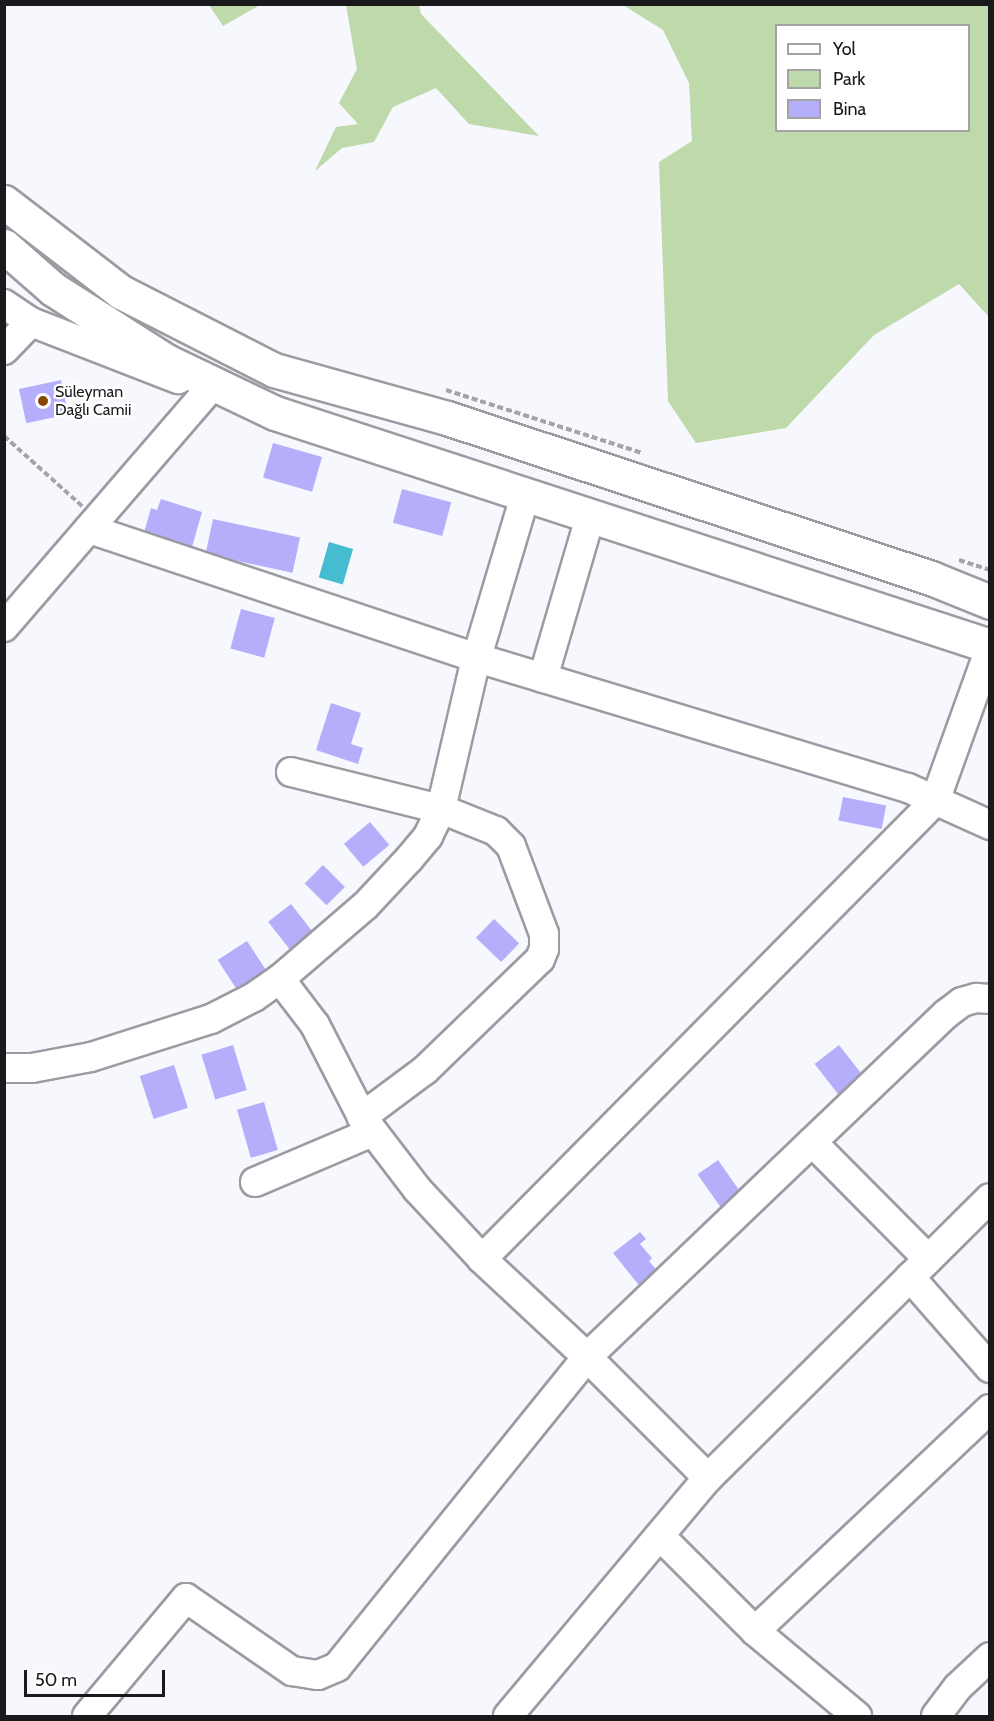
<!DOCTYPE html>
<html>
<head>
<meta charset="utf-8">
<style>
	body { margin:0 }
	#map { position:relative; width:994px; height:1721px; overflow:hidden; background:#f7f7fe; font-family:Cabin,sans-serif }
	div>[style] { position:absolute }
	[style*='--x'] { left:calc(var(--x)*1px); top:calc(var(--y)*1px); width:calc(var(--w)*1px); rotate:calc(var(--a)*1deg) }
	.green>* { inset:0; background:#bed9aa }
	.water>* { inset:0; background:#45bccf; transform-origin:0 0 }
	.building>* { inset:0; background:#b5affb; transform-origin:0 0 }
	.path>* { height:4px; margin-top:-2px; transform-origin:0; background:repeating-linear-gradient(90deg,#a4a4a9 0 6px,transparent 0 9px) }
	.roads { filter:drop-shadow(2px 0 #9c9ba2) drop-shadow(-2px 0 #9c9ba2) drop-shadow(0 2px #9c9ba2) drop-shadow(0 -2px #9c9ba2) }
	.minor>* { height:28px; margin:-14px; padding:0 14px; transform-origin:14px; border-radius:14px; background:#fff }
	.major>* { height:33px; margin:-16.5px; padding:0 16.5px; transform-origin:16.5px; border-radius:16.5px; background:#fff }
	.dots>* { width:16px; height:16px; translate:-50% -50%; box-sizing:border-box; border:3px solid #fff; border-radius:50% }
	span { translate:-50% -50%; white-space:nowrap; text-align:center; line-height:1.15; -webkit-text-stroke:4.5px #fff; paint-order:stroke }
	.poi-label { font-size:16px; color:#1a1a1c }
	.left { translate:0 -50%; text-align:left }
	.frame { position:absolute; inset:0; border:6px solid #1a1a1c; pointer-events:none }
	.legend { position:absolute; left:775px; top:24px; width:195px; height:108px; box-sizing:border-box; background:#fff; border:2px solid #a3a3a4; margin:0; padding:8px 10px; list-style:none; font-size:18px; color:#1a1a1c }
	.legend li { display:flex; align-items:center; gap:12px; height:30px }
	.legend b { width:30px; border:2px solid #a3a3a4 }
	.scale { position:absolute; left:24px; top:1670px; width:141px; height:27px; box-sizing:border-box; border:3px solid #1a1a1c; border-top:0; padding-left:8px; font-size:18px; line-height:21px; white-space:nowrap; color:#1a1a1c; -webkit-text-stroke:4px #fff; paint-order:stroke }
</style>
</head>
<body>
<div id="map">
	<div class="green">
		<i style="clip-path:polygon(209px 5px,260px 5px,223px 26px)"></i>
		<i style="clip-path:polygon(346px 5px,419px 5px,421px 14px,539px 136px,469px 124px,436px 88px,393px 107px,374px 142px,342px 148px,315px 171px,336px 127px,358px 124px,339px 103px,357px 69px)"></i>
		<i style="clip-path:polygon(evenodd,623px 5px,989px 5px,989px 317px,959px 284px,874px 335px,786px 428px,696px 443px,668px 401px,659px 162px,692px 141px,689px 83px,663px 30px,623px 5px,776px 26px,968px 26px,968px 130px,776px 130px,776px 26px)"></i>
	</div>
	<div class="water">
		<i style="left:329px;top:542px;width:25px;height:37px;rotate:16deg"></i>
	</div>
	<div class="building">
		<i style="left:61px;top:380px;width:35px;height:43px;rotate:78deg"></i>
		<i style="left:273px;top:443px;width:51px;height:36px;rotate:16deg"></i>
		<i style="left:402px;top:489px;width:51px;height:35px;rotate:15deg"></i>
		<i style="clip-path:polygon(161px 499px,202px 512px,192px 547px,144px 533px,151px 508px,157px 510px)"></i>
		<i style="left:213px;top:519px;width:89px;height:36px;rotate:12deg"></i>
		<i style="left:241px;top:609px;width:35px;height:41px;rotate:15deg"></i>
		<i style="clip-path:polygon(331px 703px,361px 713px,351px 744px,363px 748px,358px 764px,316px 750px)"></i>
		<i style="left:843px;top:797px;width:44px;height:24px;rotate:11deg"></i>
		<i style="left:370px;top:822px;width:30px;height:34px;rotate:50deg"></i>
		<i style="left:323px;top:865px;width:31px;height:26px;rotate:45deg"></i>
		<i style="left:291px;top:904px;width:37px;height:29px;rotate:52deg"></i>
		<i style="left:494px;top:919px;width:35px;height:26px;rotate:44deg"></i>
		<i style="left:247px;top:941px;width:40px;height:35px;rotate:57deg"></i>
		<i style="left:233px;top:1045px;width:47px;height:33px;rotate:73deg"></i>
		<i style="left:839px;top:1045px;width:39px;height:31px;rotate:52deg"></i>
		<i style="left:174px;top:1065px;width:45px;height:36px;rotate:72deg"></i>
		<i style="left:264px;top:1102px;width:50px;height:28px;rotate:74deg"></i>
		<i style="left:718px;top:1160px;width:40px;height:25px;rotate:55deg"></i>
		<i style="clip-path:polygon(640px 1232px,646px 1239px,640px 1244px,652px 1258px,649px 1261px,660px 1274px,642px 1289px,613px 1253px)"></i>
	</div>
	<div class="path">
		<i style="--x:446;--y:390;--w:206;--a:17.8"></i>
		<i style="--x:4;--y:436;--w:105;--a:41.9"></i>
		<i style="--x:959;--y:560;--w:33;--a:18"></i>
	</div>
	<div class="roads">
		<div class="minor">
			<i style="--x:4;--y:304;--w:32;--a:34"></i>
			<i style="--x:31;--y:322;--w:158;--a:21.2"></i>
			<i style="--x:4;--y:350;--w:39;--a:-46"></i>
			<i style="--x:89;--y:529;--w:409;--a:18.4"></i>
			<i style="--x:477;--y:658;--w:450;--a:16.8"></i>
			<i style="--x:908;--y:788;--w:90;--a:24.3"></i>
			<i style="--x:4;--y:627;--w:312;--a:-49.2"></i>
			<i style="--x:543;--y:678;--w:168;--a:-73.7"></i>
			<i style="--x:291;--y:772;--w:154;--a:13.9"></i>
			<i style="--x:441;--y:809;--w:59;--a:21.8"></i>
			<i style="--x:496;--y:831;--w:21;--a:45"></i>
			<i style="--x:511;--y:846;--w:94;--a:69.4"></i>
			<i style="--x:544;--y:934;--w:15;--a:90"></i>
			<i style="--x:544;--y:949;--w:11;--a:112"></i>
			<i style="--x:540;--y:959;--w:160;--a:136"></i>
			<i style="--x:425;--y:1070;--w:79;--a:143.3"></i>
			<i style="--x:280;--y:979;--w:58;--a:52.7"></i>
			<i style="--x:315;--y:1025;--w:103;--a:62.9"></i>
			<i style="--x:362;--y:1117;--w:91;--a:52.6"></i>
			<i style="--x:417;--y:1189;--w:96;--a:47.1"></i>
			<i style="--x:482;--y:1259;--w:144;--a:43"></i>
			<i style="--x:587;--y:1357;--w:171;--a:45"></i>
			<i style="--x:4;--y:1068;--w:28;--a:0"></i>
			<i style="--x:32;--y:1068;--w:60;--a:-10.6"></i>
			<i style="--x:91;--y:1057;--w:126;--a:-17.6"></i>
			<i style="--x:211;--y:1019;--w:48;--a:-27.1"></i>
			<i style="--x:254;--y:997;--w:32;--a:-35"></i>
			<i style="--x:280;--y:979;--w:112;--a:-40.7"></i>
			<i style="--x:365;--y:906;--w:64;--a:-46.9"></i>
			<i style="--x:409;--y:859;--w:30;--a:-50"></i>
			<i style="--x:428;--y:836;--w:30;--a:-64"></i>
			<i style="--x:441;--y:809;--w:146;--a:-76.9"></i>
			<i style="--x:474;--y:667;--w:178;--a:-73.4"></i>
			<i style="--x:812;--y:1142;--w:165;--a:45.2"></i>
			<i style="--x:255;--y:1182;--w:128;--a:-23"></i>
			<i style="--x:482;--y:1259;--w:644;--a:-45.31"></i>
			<i style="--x:935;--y:801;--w:163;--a:-70.2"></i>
			<i style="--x:910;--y:1277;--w:121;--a:48.7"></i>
			<i style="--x:661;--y:1537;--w:133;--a:45"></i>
			<i style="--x:755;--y:1631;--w:133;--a:39.8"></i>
			<i style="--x:755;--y:1631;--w:323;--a:-43.4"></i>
			<i style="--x:87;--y:1716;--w:154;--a:-50"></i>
			<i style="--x:186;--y:1598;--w:129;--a:34.6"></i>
			<i style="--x:292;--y:1671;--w:26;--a:9"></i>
			<i style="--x:318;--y:1675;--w:21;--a:-23"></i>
			<i style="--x:337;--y:1667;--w:398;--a:-51.1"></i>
			<i style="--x:587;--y:1357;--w:497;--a:-43.7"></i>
			<i style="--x:946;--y:1014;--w:20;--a:-37"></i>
			<i style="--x:962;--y:1002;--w:15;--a:-16"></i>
			<i style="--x:976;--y:998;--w:14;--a:4"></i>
			<i style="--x:508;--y:1716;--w:311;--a:-50"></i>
			<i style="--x:708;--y:1478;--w:397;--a:-44.8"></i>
			<i style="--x:936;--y:1716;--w:36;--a:-53"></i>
			<i style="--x:958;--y:1687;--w:44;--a:-43.2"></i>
		</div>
		<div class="major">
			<i style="--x:4;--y:202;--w:148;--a:37.6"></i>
			<i style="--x:121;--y:292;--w:172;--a:27"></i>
			<i style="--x:274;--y:370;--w:180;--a:15.5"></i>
			<i style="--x:447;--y:418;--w:510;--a:18.29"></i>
			<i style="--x:931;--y:578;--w:64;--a:22.1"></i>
			<i style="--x:4;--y:246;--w:65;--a:41.3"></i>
			<i style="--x:53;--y:289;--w:134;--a:32.5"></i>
			<i style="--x:166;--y:361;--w:121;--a:25.5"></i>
			<i style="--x:275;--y:413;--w:752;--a:18.05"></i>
		</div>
	</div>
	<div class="dots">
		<i style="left:43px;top:401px;background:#844704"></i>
	</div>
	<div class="poi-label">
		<span class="left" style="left:55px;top:401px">Süleyman<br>Dağlı Camii</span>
	</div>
	<div class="frame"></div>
	<ul class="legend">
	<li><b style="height:8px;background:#fff"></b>Yol</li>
	<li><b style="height:16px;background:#bed9aa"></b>Park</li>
	<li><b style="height:16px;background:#b5affb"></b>Bina</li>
	</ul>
	<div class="scale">50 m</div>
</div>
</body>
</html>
